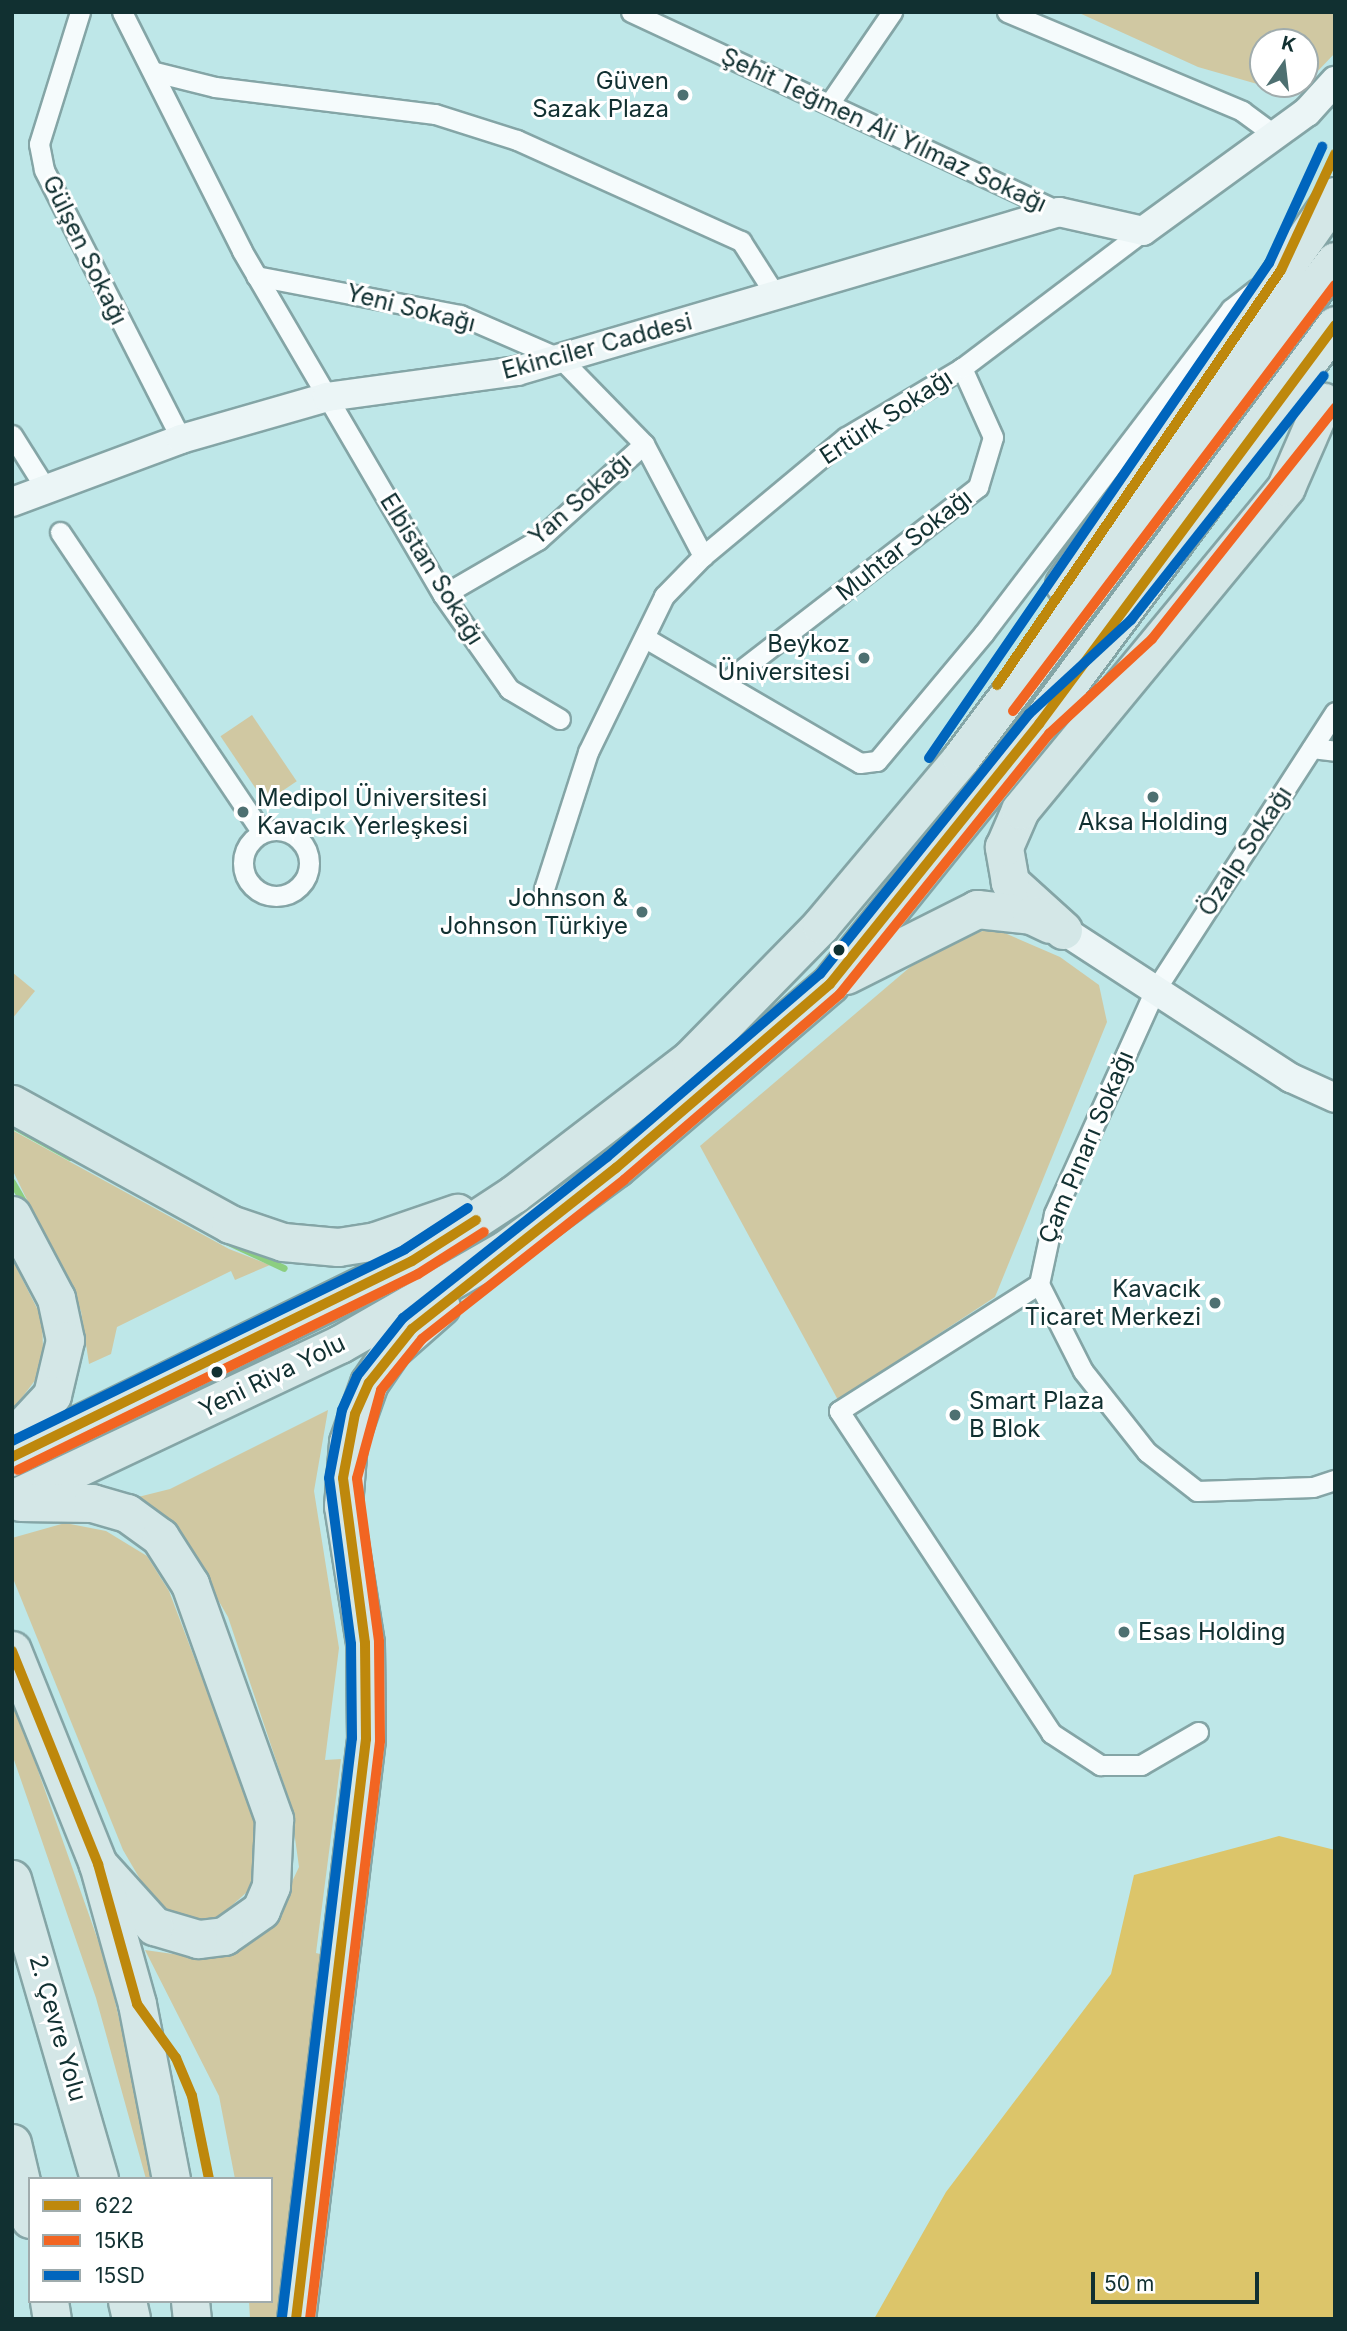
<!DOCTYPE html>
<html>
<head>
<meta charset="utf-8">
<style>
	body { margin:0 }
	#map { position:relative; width:1347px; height:2331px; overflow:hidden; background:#bee7e8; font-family:Inter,sans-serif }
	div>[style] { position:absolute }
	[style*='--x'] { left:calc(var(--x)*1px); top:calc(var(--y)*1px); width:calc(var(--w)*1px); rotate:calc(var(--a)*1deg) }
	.green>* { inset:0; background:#d0c8a2; transform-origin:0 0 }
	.forest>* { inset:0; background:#dcc56a }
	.stream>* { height:7px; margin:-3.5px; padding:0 3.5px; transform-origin:3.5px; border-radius:3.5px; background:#8cce80 }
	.roads { filter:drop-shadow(2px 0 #84a5a6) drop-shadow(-2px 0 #84a5a6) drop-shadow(0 2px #84a5a6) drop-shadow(0 -2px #84a5a6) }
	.street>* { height:19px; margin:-9.5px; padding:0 9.5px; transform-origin:9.5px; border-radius:9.5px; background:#f5fbfc }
	.street>.ring { margin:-9.5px; padding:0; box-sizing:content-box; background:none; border:19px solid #f5fbfc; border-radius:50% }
	.secondary>* { height:28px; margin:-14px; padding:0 14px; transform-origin:14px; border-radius:14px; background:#ebf5f6 }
	.highway>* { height:37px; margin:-18.5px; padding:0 18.5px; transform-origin:18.5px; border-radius:18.5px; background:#d4e7e7 }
	.bus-1>* { height:10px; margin:-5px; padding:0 5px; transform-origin:5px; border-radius:5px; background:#be880c }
	.bus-2>* { height:10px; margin:-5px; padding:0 5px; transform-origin:5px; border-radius:5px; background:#f26522 }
	.bus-3>* { height:10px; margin:-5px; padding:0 5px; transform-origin:5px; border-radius:5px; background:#0065bd }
	.dots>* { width:19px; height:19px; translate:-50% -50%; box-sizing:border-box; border:4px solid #fff; border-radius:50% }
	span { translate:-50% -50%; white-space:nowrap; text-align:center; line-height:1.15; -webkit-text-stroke:6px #fff; paint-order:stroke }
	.poi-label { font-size:24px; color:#113031 }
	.right { translate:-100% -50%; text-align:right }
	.left { translate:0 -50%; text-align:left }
	.street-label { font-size:24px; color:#113031 }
	.frame { position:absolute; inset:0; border:14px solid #113031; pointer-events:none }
	.legend { position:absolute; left:28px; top:2177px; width:245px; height:126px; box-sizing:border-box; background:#fff; border:2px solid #a0acad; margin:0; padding:9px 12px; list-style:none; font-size:21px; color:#113031 }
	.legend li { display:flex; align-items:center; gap:14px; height:35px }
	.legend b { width:35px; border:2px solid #a0acad }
	.north { position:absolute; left:1249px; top:28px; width:70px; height:70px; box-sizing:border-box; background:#fff; border:2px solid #a0acad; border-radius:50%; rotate:14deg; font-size:19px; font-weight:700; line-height:28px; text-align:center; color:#113031 }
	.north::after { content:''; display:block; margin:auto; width:24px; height:32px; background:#4e7071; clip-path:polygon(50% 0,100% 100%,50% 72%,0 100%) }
	.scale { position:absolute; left:1091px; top:2272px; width:168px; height:32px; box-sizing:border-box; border:4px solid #113031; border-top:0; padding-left:9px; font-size:21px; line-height:24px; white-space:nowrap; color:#113031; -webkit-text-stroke:5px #fff; paint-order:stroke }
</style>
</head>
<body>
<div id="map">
	<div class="green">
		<i style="clip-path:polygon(evenodd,1077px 12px,1335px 12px,1335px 53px,1295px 95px,1198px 67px,1077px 12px,1305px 42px,1305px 84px,1263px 84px,1263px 42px,1305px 42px)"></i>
		<i style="left:252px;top:715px;width:80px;height:38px;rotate:56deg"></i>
		<i style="clip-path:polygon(993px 928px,1060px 957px,1099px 985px,1107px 1022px,995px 1297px,838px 1400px,700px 1146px,936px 945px)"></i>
		<i style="clip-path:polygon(12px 972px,35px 991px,12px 1019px)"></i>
		<i style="clip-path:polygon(12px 1130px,229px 1249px,270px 1265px,235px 1280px,231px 1271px,117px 1327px,111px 1354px,89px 1364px,81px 1311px,12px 1169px)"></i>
		<i style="clip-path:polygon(12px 1259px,42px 1318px,43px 1350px,36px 1379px,12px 1411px)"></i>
		<i style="clip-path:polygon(328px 1410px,314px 1491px,339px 1648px,325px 1760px,341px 1759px,316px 1953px,328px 1956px,277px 2319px,250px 2319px,249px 2301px,271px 2301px,271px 2179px,235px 2179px,219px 2096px,145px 1950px,208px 1959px,243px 1948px,270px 1928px,299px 1867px,290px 1802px,228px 1617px,174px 1524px,138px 1497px,170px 1489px)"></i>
		<i style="clip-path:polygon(65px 1523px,106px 1531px,147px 1556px,169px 1591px,255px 1818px,254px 1874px,247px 1892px,219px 1917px,195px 1920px,169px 1912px,147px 1891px,123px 1850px,12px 1576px,12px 1538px)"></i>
		<i style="clip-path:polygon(12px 1697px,106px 1963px,157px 2179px,146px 2179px,96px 1998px,12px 1754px)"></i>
	</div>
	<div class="forest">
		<i style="clip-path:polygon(1279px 1836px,1335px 1850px,1335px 2319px,874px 2319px,946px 2192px,1111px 1974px,1134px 1875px)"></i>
	</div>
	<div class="stream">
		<i style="--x:12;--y:1125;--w:66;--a:28.9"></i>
		<i style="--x:12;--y:1182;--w:30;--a:60"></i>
		<i style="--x:222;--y:1239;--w:68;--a:25.1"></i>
	</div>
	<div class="roads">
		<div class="street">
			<i style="--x:80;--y:12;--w:138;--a:107.3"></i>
			<i style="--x:39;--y:144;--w:26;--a:79"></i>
			<i style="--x:44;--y:170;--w:302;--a:63"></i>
			<i style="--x:122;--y:12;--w:267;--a:63.3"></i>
			<i style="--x:242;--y:251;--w:398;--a:59.7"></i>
			<i style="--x:443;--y:595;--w:115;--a:54.9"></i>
			<i style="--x:509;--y:689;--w:59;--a:30.5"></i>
			<i style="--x:631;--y:12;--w:472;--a:25"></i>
			<i style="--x:1007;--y:12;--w:255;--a:22.8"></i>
			<i style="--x:1242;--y:111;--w:42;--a:36.3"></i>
			<i style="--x:155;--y:72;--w:62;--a:14"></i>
			<i style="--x:215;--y:87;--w:222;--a:7"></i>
			<i style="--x:435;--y:114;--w:86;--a:17.6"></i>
			<i style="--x:517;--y:140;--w:246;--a:24.3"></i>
			<i style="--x:741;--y:241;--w:65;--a:57.5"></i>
			<i style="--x:829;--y:104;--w:112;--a:-55.6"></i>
			<i style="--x:256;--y:276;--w:208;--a:10.8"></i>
			<i style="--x:460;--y:315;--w:110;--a:23.5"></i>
			<i style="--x:561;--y:359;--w:119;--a:45.7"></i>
			<i style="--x:644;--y:444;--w:127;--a:62.2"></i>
			<i style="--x:12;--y:435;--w:60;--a:57.9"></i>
			<i style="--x:60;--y:532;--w:362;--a:56.1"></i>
			<i style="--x:443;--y:595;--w:110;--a:-30.1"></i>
			<i style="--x:538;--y:540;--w:143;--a:-42.2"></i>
			<i style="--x:647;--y:639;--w:246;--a:30.2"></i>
			<i style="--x:860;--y:763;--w:17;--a:-7"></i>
			<i style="--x:877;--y:761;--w:167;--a:-50.1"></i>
			<i style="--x:984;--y:633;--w:407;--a:-52.7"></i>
			<i style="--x:1231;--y:309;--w:33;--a:-38"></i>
			<i style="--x:727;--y:681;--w:317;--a:-37.7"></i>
			<i style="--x:978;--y:487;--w:52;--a:-73.3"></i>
			<i style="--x:993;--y:437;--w:76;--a:-114.2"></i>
			<i style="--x:1335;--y:712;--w:331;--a:122.9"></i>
			<i style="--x:1155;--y:990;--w:246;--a:114.3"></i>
			<i style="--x:1054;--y:1214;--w:72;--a:102.1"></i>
			<i style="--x:1039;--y:1284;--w:97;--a:63.2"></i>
			<i style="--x:1083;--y:1371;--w:103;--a:51.7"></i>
			<i style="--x:1147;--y:1452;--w:63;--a:38"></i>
			<i style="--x:1197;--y:1491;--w:116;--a:-2"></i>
			<i style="--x:1313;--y:1487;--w:23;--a:-18"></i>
			<i style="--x:1312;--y:748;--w:23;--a:7"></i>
			<i class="ring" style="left:243px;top:830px;width:47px;height:47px"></i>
			<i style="--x:544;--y:889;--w:144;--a:-72.2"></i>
			<i style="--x:588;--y:752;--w:174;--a:-64"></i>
			<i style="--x:664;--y:596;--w:56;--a:-45.7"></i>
			<i style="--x:703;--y:556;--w:186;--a:-39.8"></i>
			<i style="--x:846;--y:437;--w:135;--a:-30.7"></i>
			<i style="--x:962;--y:368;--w:227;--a:-37.1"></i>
			<i style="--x:1039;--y:1284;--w:237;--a:147.6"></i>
			<i style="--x:839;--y:1411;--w:386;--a:56.6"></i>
			<i style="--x:1051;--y:1733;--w:59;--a:33.1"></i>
			<i style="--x:1100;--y:1765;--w:41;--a:0"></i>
			<i style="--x:1141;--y:1765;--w:66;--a:-30.1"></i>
		</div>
		<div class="secondary">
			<i style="--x:12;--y:502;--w:180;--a:-20.4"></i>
			<i style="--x:181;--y:439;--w:152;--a:-16"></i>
			<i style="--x:327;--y:397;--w:192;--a:-7.8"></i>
			<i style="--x:517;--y:371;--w:565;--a:-16.35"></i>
			<i style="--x:1059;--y:212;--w:86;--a:12.7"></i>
			<i style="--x:1143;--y:231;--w:203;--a:-36"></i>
			<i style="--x:1307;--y:112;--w:42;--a:-47.9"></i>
			<i style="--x:1063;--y:930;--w:272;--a:33"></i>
			<i style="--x:1291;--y:1078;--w:48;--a:24.4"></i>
		</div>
		<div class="highway">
			<i style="--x:1064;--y:584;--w:473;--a:-55.1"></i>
			<i style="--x:1063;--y:930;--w:72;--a:-137.8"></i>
			<i style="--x:1010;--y:882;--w:36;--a:-100"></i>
			<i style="--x:1004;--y:847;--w:40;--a:-66.6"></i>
			<i style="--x:1020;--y:810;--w:418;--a:-50.5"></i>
			<i style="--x:1286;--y:487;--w:93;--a:-66.5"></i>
			<i style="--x:846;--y:975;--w:147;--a:-26.7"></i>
			<i style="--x:977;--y:909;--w:54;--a:6.3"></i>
			<i style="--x:1031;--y:915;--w:21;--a:25"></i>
			<i style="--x:12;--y:1104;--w:249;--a:28.8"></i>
			<i style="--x:230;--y:1224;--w:56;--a:18.8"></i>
			<i style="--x:283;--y:1242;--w:55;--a:5.2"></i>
			<i style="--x:338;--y:1247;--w:37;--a:-9"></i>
			<i style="--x:375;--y:1241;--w:87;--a:-18.9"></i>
			<i style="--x:12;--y:1215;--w:94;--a:62.1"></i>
			<i style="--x:56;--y:1298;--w:43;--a:77.9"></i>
			<i style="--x:65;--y:1340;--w:57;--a:103.3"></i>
			<i style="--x:52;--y:1395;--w:59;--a:132.9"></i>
			<i style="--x:12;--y:1457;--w:445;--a:-26.1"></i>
			<i style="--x:412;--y:1261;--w:122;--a:-33.3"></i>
			<i style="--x:514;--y:1194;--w:222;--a:-37.5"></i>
			<i style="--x:690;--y:1059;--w:187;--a:-45.6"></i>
			<i style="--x:821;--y:925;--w:218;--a:-50"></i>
			<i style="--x:961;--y:758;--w:622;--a:-53.04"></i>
			<i style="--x:12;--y:1499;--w:363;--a:-25.3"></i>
			<i style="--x:340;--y:1344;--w:191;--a:-29.8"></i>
			<i style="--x:506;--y:1249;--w:137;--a:-36.4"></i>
			<i style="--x:616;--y:1168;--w:282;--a:-40.7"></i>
			<i style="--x:830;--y:984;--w:334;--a:-51.2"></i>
			<i style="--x:1039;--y:724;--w:497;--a:-53.4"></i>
			<i style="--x:20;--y:1502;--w:72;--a:0.8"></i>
			<i style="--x:92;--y:1503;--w:36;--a:16"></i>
			<i style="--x:127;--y:1513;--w:41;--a:36"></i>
			<i style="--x:160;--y:1537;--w:56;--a:57.4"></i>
			<i style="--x:190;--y:1584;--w:250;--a:70.3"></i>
			<i style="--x:274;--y:1819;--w:67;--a:92.6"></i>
			<i style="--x:271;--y:1886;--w:26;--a:113"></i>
			<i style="--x:261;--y:1910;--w:45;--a:144.9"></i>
			<i style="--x:224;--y:1936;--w:26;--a:173"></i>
			<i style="--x:198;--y:1939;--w:46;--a:-163.5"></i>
			<i style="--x:154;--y:1926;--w:84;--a:-132.1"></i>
			<i style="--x:12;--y:1650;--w:231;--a:68.1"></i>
			<i style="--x:98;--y:1864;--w:145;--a:74.4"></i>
			<i style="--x:137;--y:2004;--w:178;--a:79"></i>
			<i style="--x:12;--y:1879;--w:312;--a:73.8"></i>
			<i style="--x:12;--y:2143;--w:78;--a:76.7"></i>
			<i style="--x:49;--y:2301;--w:18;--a:81"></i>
			<i style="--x:127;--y:2301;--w:18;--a:77"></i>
			<i style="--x:190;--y:2301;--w:18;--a:84"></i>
			<i style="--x:296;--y:2319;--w:584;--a:-83.12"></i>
			<i style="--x:366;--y:1739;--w:96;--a:-90.6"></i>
			<i style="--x:365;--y:1643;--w:139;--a:-99.1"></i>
			<i style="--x:343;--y:1506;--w:64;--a:-85.5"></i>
			<i style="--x:348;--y:1442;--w:63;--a:-70.4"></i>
			<i style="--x:369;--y:1383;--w:41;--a:-55.9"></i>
			<i style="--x:392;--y:1349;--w:65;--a:-41.3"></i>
		</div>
	</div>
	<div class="bus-1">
		<i style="--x:997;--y:685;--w:503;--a:-55.61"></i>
		<i style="--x:1281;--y:270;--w:128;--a:-65"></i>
		<i style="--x:12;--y:1457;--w:445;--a:-26.1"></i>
		<i style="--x:412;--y:1261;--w:76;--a:-32.6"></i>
		<i style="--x:12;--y:1651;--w:230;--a:68"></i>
		<i style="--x:98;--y:1864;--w:145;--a:74.4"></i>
		<i style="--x:137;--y:2004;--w:67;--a:54.2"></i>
		<i style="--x:176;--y:2058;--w:41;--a:67.2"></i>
		<i style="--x:192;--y:2096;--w:85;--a:78.4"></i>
		<i style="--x:296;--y:2319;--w:584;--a:-83.12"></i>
		<i style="--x:366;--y:1739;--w:96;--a:-90.6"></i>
		<i style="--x:365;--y:1643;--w:166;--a:-97.6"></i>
		<i style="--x:343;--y:1478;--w:65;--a:-79.4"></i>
		<i style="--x:355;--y:1414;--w:34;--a:-66"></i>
		<i style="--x:369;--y:1383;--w:69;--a:-51.5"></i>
		<i style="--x:412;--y:1329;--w:260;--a:-38.3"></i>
		<i style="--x:616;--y:1168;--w:282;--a:-40.7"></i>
		<i style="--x:830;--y:984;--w:334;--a:-51.2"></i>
		<i style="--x:1039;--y:724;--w:497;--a:-53.4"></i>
	</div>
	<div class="bus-2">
		<i style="--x:1013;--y:711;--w:534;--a:-52.92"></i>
		<i style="--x:18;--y:1470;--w:445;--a:-26.1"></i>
		<i style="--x:418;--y:1274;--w:78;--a:-32.5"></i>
		<i style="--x:310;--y:2319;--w:582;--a:-83.09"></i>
		<i style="--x:380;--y:1741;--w:100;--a:-90.6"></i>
		<i style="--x:379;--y:1641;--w:164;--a:-97.7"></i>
		<i style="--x:357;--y:1478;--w:91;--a:-74.7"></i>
		<i style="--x:381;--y:1390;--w:65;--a:-51.2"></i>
		<i style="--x:422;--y:1339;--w:258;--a:-38.2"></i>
		<i style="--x:625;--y:1179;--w:284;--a:-40.7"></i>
		<i style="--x:840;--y:994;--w:334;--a:-51.2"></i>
		<i style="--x:1049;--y:734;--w:140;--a:-42.7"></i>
		<i style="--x:1152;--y:639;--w:295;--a:-51.6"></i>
	</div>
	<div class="bus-3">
		<i style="--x:929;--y:758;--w:601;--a:-55.52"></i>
		<i style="--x:1269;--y:263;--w:128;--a:-65.4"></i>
		<i style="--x:12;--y:1441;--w:437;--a:-26"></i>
		<i style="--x:405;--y:1249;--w:75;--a:-33.1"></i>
		<i style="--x:282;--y:2317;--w:583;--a:-83.11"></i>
		<i style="--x:352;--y:1738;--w:94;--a:-90.6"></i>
		<i style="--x:351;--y:1644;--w:167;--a:-97.5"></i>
		<i style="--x:329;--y:1478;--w:69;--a:-79.2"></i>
		<i style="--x:342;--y:1410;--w:37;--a:-66"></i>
		<i style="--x:357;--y:1376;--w:74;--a:-51.6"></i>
		<i style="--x:403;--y:1318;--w:260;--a:-38.3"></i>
		<i style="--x:607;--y:1157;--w:281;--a:-40.7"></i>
		<i style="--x:820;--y:974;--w:334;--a:-51.2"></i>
		<i style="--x:1029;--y:714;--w:139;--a:-42.7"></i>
		<i style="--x:1131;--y:620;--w:311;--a:-51.7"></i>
	</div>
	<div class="dots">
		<i style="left:683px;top:95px;background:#4e7071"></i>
		<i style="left:864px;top:658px;background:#4e7071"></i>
		<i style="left:1153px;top:797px;background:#4e7071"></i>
		<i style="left:243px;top:812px;background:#4e7071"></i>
		<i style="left:642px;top:912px;background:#4e7071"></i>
		<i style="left:839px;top:950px;background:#113031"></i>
		<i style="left:1215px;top:1303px;background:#4e7071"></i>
		<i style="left:217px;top:1372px;background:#113031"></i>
		<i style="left:955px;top:1415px;background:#4e7071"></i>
		<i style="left:1124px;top:1632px;background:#4e7071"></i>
	</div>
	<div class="poi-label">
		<span class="right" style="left:669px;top:95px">Güven<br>Sazak Plaza</span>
		<span class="right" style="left:850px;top:658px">Beykoz<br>Üniversitesi</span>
		<span class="left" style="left:257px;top:812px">Medipol Üniversitesi<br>Kavacık Yerleşkesi</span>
		<span style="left:1153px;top:822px">Aksa Holding</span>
		<span class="right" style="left:628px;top:912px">Johnson &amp;<br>Johnson Türkiye</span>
		<span class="right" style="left:1201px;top:1303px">Kavacık<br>Ticaret Merkezi</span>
		<span class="left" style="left:969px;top:1415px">Smart Plaza<br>B Blok</span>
		<span class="left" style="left:1138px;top:1632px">Esas Holding</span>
	</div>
	<div class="street-label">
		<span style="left:884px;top:130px;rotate:25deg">Şehit Teğmen Ali Yılmaz Sokağı</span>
		<span style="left:85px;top:250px;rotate:64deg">Gülşen Sokağı</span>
		<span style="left:411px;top:308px;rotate:14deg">Yeni Sokağı</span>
		<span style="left:597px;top:346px;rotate:-15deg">Ekinciler Caddesi</span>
		<span style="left:886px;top:417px;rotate:-33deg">Ertürk Sokağı</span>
		<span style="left:580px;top:499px;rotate:-41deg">Yan Sokağı</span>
		<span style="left:904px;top:545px;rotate:-38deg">Muhtar Sokağı</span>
		<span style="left:432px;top:569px;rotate:58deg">Elbistan Sokağı</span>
		<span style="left:1245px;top:851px;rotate:-57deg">Özalp Sokağı</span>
		<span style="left:1086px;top:1147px;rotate:-67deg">Çam Pınarı Sokağı</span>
		<span style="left:272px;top:1376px;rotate:-26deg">Yeni Riva Yolu</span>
		<span style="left:58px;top:2028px;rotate:74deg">2. Çevre Yolu</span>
	</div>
	<div class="frame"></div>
	<ul class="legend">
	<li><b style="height:9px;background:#be880c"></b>622</li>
	<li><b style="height:9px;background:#f26522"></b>15KB</li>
	<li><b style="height:9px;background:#0065bd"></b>15SD</li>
	</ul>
	<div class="north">K</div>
	<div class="scale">50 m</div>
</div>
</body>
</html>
